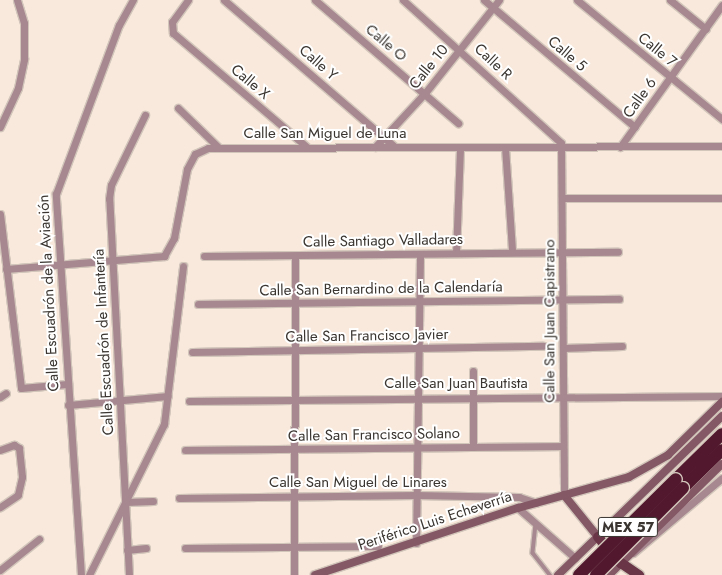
<!DOCTYPE html>
<html>
<head>
<meta charset="utf-8">
<style>
	body { margin:0 }
	#map { position:relative; width:722px; height:575px; overflow:hidden; background:#f8e9dc; font-family:Jost,sans-serif }
	div>[style] { position:absolute }
	[style*='--x'] { left:calc(var(--x)*1px); top:calc(var(--y)*1px); width:calc(var(--w)*1px); rotate:calc(var(--a)*1deg) }
	.roads { filter:drop-shadow(1px 0 #d2c5ba) drop-shadow(-1px 0 #d2c5ba) drop-shadow(0 1px #d2c5ba) drop-shadow(0 -1px #d2c5ba) }
	.lane>* { height:3.5px; margin:-1.75px; padding:0 1.75px; transform-origin:1.75px; border-radius:1.75px; background:#a78890 }
	.street>* { height:7px; margin:-3.5px; padding:0 3.5px; transform-origin:3.5px; border-radius:3.5px; background:#a78890 }
	.secondary>* { height:8px; margin:-4px; padding:0 4px; transform-origin:4px; border-radius:4px; background:#845865 }
	.primary>* { height:10px; margin:-5px; padding:0 5px; transform-origin:5px; border-radius:5px; background:#6a3647 }
	.highway>* { height:12px; margin:-6px; padding:0 6px; transform-origin:6px; border-radius:6px; background:#52182e }
	.bridges { filter:drop-shadow(1px 0 #d2c5ba) drop-shadow(-1px 0 #d2c5ba) drop-shadow(0 1px #d2c5ba) drop-shadow(0 -1px #d2c5ba) }
	.highway-bridge>* { height:12px; margin:-6px; padding:0 6px; transform-origin:6px; border-radius:6px; background:#52182e }
	span { translate:-50% -50%; white-space:nowrap; text-align:center; line-height:1.15; -webkit-text-stroke:4px #fff; paint-order:stroke }
	.shield-label span { padding:1px 3px; background:#fff; border:1px solid; border-radius:3px; -webkit-text-stroke-width:0 }
	.shield-label { font-size:14px; color:#3a3530; font-weight:700 }
	.street-label { font-size:15px; color:#3a3530 }
</style>
</head>
<body>
<div id="map">
	<div class="roads">
		<div class="lane">
			<i style="--x:536;--y:524;--w:29;--a:96"></i>
			<i style="--x:533;--y:553;--w:28;--a:52"></i>
		</div>
		<div class="street">
			<i style="--x:188;--y:0;--w:27;--a:126"></i>
			<i style="--x:172;--y:22;--w:11;--a:85"></i>
			<i style="--x:173;--y:33;--w:176;--a:40.4"></i>
			<i style="--x:224;--y:0;--w:225;--a:40.7"></i>
			<i style="--x:315;--y:0;--w:189;--a:40.7"></i>
			<i style="--x:403;--y:0;--w:213;--a:42.1"></i>
			<i style="--x:561;--y:143;--w:352;--a:89.5"></i>
			<i style="--x:484;--y:0;--w:197;--a:40.1"></i>
			<i style="--x:577;--y:0;--w:188;--a:39.4"></i>
			<i style="--x:670;--y:0;--w:46;--a:38.9"></i>
			<i style="--x:178;--y:108;--w:56;--a:44.3"></i>
			<i style="--x:0;--y:127;--w:43;--a:-65.2"></i>
			<i style="--x:18;--y:88;--w:30;--a:-78"></i>
			<i style="--x:24;--y:59;--w:36;--a:-90"></i>
			<i style="--x:24;--y:23;--w:24;--a:-107"></i>
			<i style="--x:375;--y:147;--w:74;--a:-47.2"></i>
			<i style="--x:425;--y:93;--w:119;--a:-51.5"></i>
			<i style="--x:505;--y:147;--w:104;--a:86.1"></i>
			<i style="--x:620;--y:147;--w:175;--a:-54.3"></i>
			<i style="--x:562;--y:198;--w:160;--a:0"></i>
			<i style="--x:0;--y:214;--w:175;--a:83.1"></i>
			<i style="--x:21;--y:388;--w:46;--a:-5"></i>
			<i style="--x:456;--y:253;--w:106;--a:-87.8"></i>
			<i style="--x:204;--y:256;--w:414;--a:-0.6"></i>
			<i style="--x:6;--y:269;--w:159;--a:-4.7"></i>
			<i style="--x:164;--y:256;--w:21;--a:-61"></i>
			<i style="--x:174;--y:238;--w:70;--a:-79.3"></i>
			<i style="--x:187;--y:169;--w:17;--a:-62"></i>
			<i style="--x:195;--y:154;--w:14;--a:-25"></i>
			<i style="--x:208;--y:148;--w:514;--a:-0.22"></i>
			<i style="--x:198;--y:304;--w:421;--a:-0.7"></i>
			<i style="--x:563;--y:348;--w:59;--a:-1.9"></i>
			<i style="--x:192;--y:352;--w:351;--a:-1"></i>
			<i style="--x:473;--y:371;--w:76;--a:90"></i>
			<i style="--x:0;--y:397;--w:7;--a:-34"></i>
			<i style="--x:189;--y:401;--w:533;--a:-0.54"></i>
			<i style="--x:68;--y:405;--w:100;--a:-5.1"></i>
			<i style="--x:0;--y:450;--w:15;--a:-20"></i>
			<i style="--x:14;--y:445;--w:6;--a:31"></i>
			<i style="--x:19;--y:448;--w:29;--a:84"></i>
			<i style="--x:22;--y:477;--w:18;--a:103"></i>
			<i style="--x:18;--y:495;--w:22;--a:146"></i>
			<i style="--x:185;--y:450;--w:378;--a:-0.6"></i>
			<i style="--x:179;--y:498;--w:237;--a:-0.7"></i>
			<i style="--x:416;--y:495;--w:103;--a:1.1"></i>
			<i style="--x:519;--y:497;--w:18;--a:19"></i>
			<i style="--x:126;--y:502;--w:27;--a:-2"></i>
			<i style="--x:518;--y:508;--w:76;--a:41.3"></i>
			<i style="--x:416;--y:543;--w:289;--a:-89.2"></i>
			<i style="--x:185;--y:548;--w:193;--a:-0.6"></i>
			<i style="--x:127;--y:550;--w:19;--a:-6"></i>
			<i style="--x:633;--y:553;--w:116;--a:-40.1"></i>
			<i style="--x:0;--y:570;--w:50;--a:-38.5"></i>
			<i style="--x:81;--y:575;--w:382;--a:-93.8"></i>
			<i style="--x:56;--y:194;--w:180;--a:-69.6"></i>
			<i style="--x:119;--y:25;--w:29;--a:-61"></i>
			<i style="--x:89;--y:575;--w:169;--a:-63.6"></i>
			<i style="--x:164;--y:424;--w:159;--a:-83.1"></i>
			<i style="--x:129;--y:575;--w:377;--a:-93"></i>
			<i style="--x:109;--y:199;--w:14;--a:-82"></i>
			<i style="--x:111;--y:185;--w:78;--a:-64.1"></i>
			<i style="--x:294;--y:575;--w:319;--a:-89.8"></i>
		</div>
		<div class="secondary">
			<i style="--x:564;--y:495;--w:54;--a:51"></i>
			<i style="--x:315;--y:575;--w:214;--a:-18.3"></i>
			<i style="--x:518;--y:508;--w:115;--a:-15.6"></i>
			<i style="--x:629;--y:477;--w:45;--a:-29.4"></i>
			<i style="--x:668;--y:455;--w:76;--a:-44.5"></i>
			<i style="--x:558;--y:575;--w:228;--a:-44.1"></i>
			<i style="--x:609;--y:575;--w:158;--a:-44.5"></i>
		</div>
		<div class="primary">
			<i style="--x:598;--y:537;--w:35;--a:49"></i>
			<i style="--x:621;--y:563;--w:22;--a:34"></i>
		</div>
		<div class="highway">
			<i style="--x:676;--y:479;--w:64;--a:-44.4"></i>
			<i style="--x:683;--y:488;--w:54;--a:-44.3"></i>
		</div>
	</div>
	<div class="bridges">
		<div class="highway-bridge">
			<i style="--x:579;--y:575;--w:136;--a:-44.7"></i>
			<i style="--x:596;--y:575;--w:123;--a:-45"></i>
		</div>
	</div>
	<div class="shield-label">
		<span style="left:628px;top:527px">MEX 57</span>
	</div>
	<div class="street-label">
		<span style="left:386px;top:43px;rotate:40deg">Calle O</span>
		<span style="left:657px;top:50px;rotate:39deg">Calle 7</span>
		<span style="left:567px;top:54px;rotate:40deg">Calle 5</span>
		<span style="left:493px;top:62px;rotate:43deg">Calle R</span>
		<span style="left:318px;top:63px;rotate:41deg">Calle Y</span>
		<span style="left:429px;top:67px;rotate:-51deg">Calle 10</span>
		<span style="left:250px;top:82px;rotate:40deg">Calle X</span>
		<span style="left:640px;top:98px;rotate:-54deg">Calle 6</span>
		<span style="left:325px;top:134px">Calle San Miguel de Luna</span>
		<span style="left:383px;top:241px;rotate:-1deg">Calle Santiago Valladares</span>
		<span style="left:381px;top:289px;rotate:-1deg">Calle San Bernardino de la Calendaría</span>
		<span style="left:49px;top:293px;rotate:-93deg">Calle Escuadrón de la Aviación</span>
		<span style="left:550px;top:321px;rotate:-90deg">Calle San Juan Capistrano</span>
		<span style="left:367px;top:336px;rotate:-1deg">Calle San Francisco Javier</span>
		<span style="left:104px;top:342px;rotate:-93deg">Calle Escuadrón de Infantería</span>
		<span style="left:456px;top:384px">Calle San Juan Bautista</span>
		<span style="left:374px;top:435px;rotate:-1deg">Calle San Francisco Solano</span>
		<span style="left:358px;top:483px">Calle San Miguel de Linares</span>
		<span style="left:435px;top:521px;rotate:-18deg">Periférico Luis Echeverría</span>
	</div>
</div>
</body>
</html>
